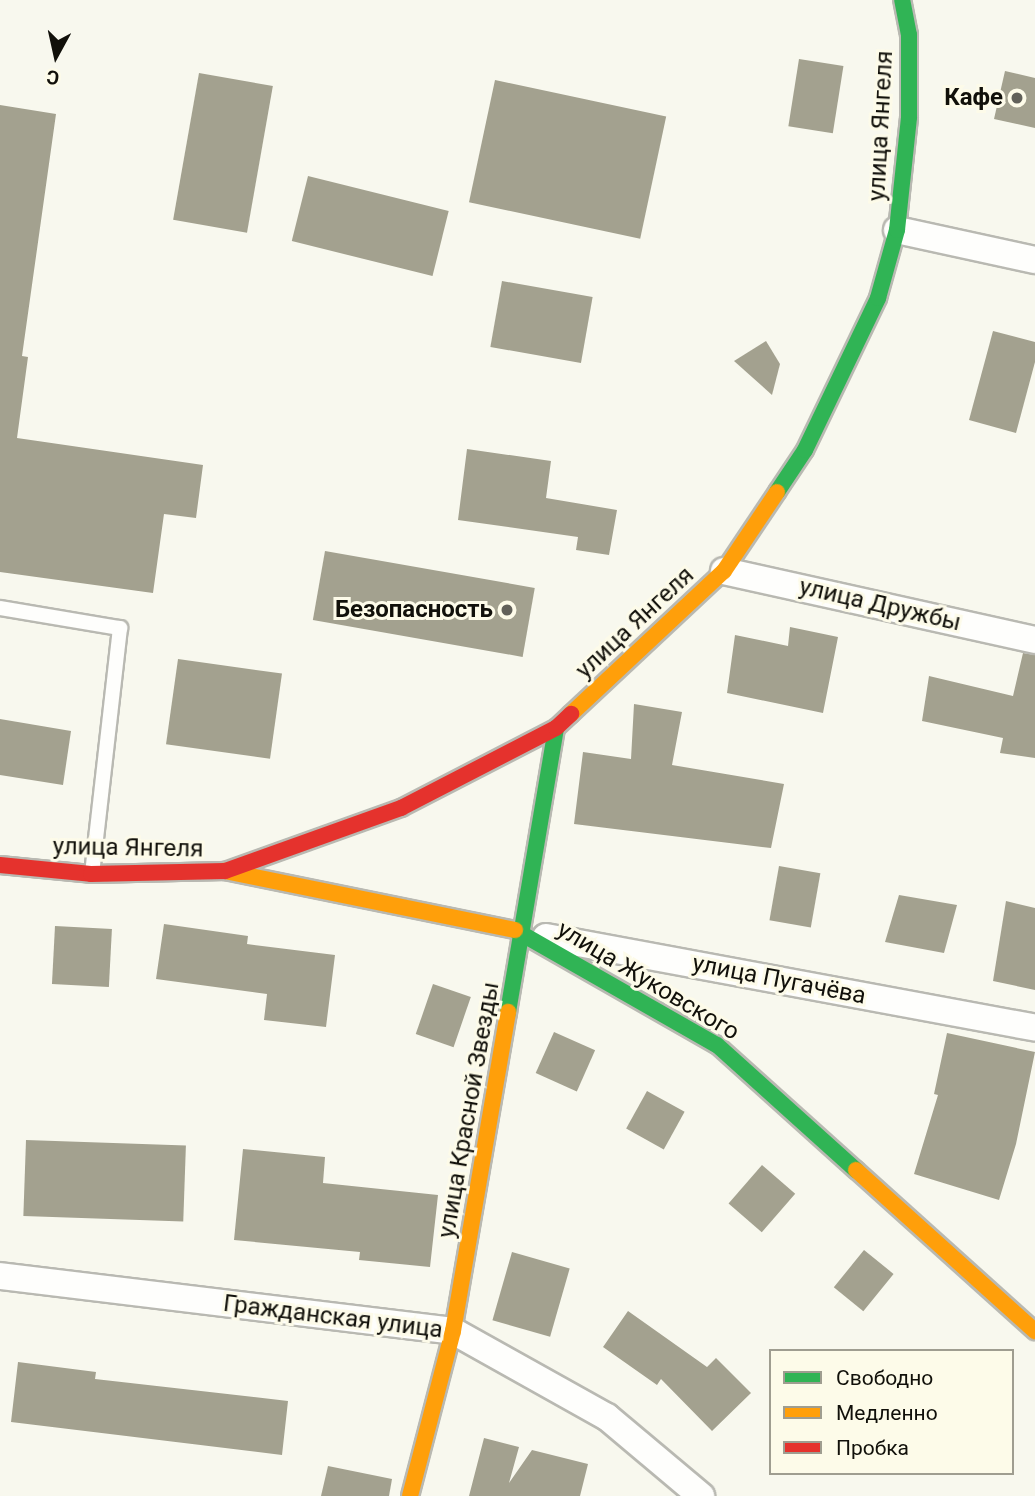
<!DOCTYPE html>
<html>
<head>
<meta charset="utf-8">
<style>
	body { margin:0 }
	#map { position:relative; width:1035px; height:1496px; overflow:hidden; background:#f8f8ee; font-family:Roboto,sans-serif }
	div>[style] { position:absolute }
	[style*='--x'] { left:calc(var(--x)*1px); top:calc(var(--y)*1px); width:calc(var(--w)*1px); rotate:calc(var(--a)*1deg) }
	.building>* { inset:0; background:#a3a18f; transform-origin:0 0 }
	.roads { filter:drop-shadow(2px 0 #b9b9b2) drop-shadow(-2px 0 #b9b9b2) drop-shadow(0 2px #b9b9b2) drop-shadow(0 -2px #b9b9b2) }
	.lane>* { height:14px; margin:-7px; padding:0 7px; transform-origin:7px; border-radius:7px; background:#fefefc }
	.street>* { height:26px; margin:-13px; padding:0 13px; transform-origin:13px; border-radius:13px; background:#fefefc }
	.fast>* { height:16px; margin:-8px; padding:0 8px; transform-origin:8px; border-radius:8px; background:#30b455 }
	.slow>* { height:16px; margin:-8px; padding:0 8px; transform-origin:8px; border-radius:8px; background:#ff9f0a }
	.jam>* { height:16px; margin:-8px; padding:0 8px; transform-origin:8px; border-radius:8px; background:#e5322d }
	.dots>* { width:19px; height:19px; translate:-50% -50%; box-sizing:border-box; border:4px solid #fdfbe9; border-radius:50% }
	span { translate:-50% -50%; white-space:nowrap; text-align:center; line-height:1.15; -webkit-text-stroke:6px #fdfbe9; paint-order:stroke }
	.poi-label { font-size:24px; color:#11100a; font-weight:700 }
	.right { translate:-100% -50%; text-align:right }
	.street-label { font-size:24px; color:#11100a }
	.legend { position:absolute; left:769px; top:1349px; width:245px; height:126px; box-sizing:border-box; background:#fdfbe9; border:2px solid #9f9d90; margin:0; padding:9px 12px; list-style:none; font-size:21px; color:#11100a }
	.legend li { display:flex; align-items:center; gap:14px; height:35px }
	.legend b { width:35px; border:2px solid #9f9d90 }
	.north { position:absolute; left:21px; top:21px; width:70px; height:70px; -webkit-text-stroke:5px #fdfbe9; paint-order:stroke; rotate:188deg; font-size:19px; font-weight:700; line-height:28px; text-align:center; color:#11100a }
	.north::after { content:''; display:block; margin:auto; width:24px; height:32px; background:#11100a; clip-path:polygon(50% 0,100% 100%,50% 72%,0 100%) }
</style>
</head>
<body>
<div id="map">
	<div class="building">
		<i style="left:799px;top:59px;width:45px;height:68px;rotate:9deg"></i>
		<i style="clip-path:polygon(1005px 71px,1035px 78px,1035px 128px,994px 119px)"></i>
		<i style="left:199px;top:73px;width:75px;height:149px;rotate:10deg"></i>
		<i style="left:495px;top:80px;width:175px;height:125px;rotate:12deg"></i>
		<i style="clip-path:polygon(0 105px,56px 114px,22px 356px,28px 357px,17px 438px,203px 465px,196px 518px,164px 514px,153px 593px,0 572px)"></i>
		<i style="left:308px;top:176px;width:145px;height:67px;rotate:14deg"></i>
		<i style="left:502px;top:281px;width:92px;height:67px;rotate:10deg"></i>
		<i style="clip-path:polygon(993px 331px,1035px 342px,1035px 362px,1016px 433px,969px 420px)"></i>
		<i style="clip-path:polygon(766px 341px,780px 364px,772px 395px,734px 361px)"></i>
		<i style="clip-path:polygon(467px 449px,551px 461px,546px 498px,617px 510px,609px 555px,576px 550px,578px 537px,458px 520px)"></i>
		<i style="left:325px;top:551px;width:213px;height:70px;rotate:10deg"></i>
		<i style="clip-path:polygon(790px 627px,838px 637px,823px 713px,727px 693px,735px 635px,788px 646px)"></i>
		<i style="clip-path:polygon(1023px 653px,1035px 655px,1035px 758px,1000px 753px,1003px 738px,922px 721px,929px 676px,1013px 696px)"></i>
		<i style="left:178px;top:659px;width:105px;height:86px;rotate:8deg"></i>
		<i style="clip-path:polygon(634px 704px,682px 712px,672px 765px,784px 784px,771px 848px,574px 824px,583px 752px,631px 759px)"></i>
		<i style="clip-path:polygon(0 719px,71px 731px,63px 785px,0 775px)"></i>
		<i style="left:779px;top:866px;width:42px;height:55px;rotate:10deg"></i>
		<i style="clip-path:polygon(899px 895px,957px 905px,944px 953px,885px 942px)"></i>
		<i style="clip-path:polygon(1006px 901px,1035px 908px,1035px 990px,993px 981px)"></i>
		<i style="clip-path:polygon(164px 924px,248px 936px,247px 944px,335px 955px,326px 1027px,264px 1020px,267px 994px,156px 979px)"></i>
		<i style="left:55px;top:926px;width:57px;height:58px;rotate:3deg"></i>
		<i style="left:433px;top:984px;width:40px;height:53px;rotate:19deg"></i>
		<i style="left:554px;top:1032px;width:45px;height:45px;rotate:24deg"></i>
		<i style="clip-path:polygon(947px 1033px,1035px 1052px,1016px 1144px,999px 1200px,914px 1174px,938px 1095px,934px 1094px)"></i>
		<i style="left:647px;top:1091px;width:43px;height:43px;rotate:29deg"></i>
		<i style="left:26px;top:1140px;width:160px;height:76px;rotate:2deg"></i>
		<i style="clip-path:polygon(243px 1149px,325px 1157px,323px 1183px,438px 1195px,430px 1267px,359px 1260px,360px 1252px,234px 1240px)"></i>
		<i style="left:762px;top:1165px;width:44px;height:51px;rotate:41deg"></i>
		<i style="left:864px;top:1250px;width:38px;height:48px;rotate:39deg"></i>
		<i style="left:512px;top:1252px;width:60px;height:71px;rotate:16deg"></i>
		<i style="clip-path:polygon(628px 1311px,707px 1367px,716px 1358px,751px 1393px,712px 1431px,661px 1379px,657px 1385px,603px 1347px)"></i>
		<i style="clip-path:polygon(18px 1362px,96px 1372px,95px 1379px,288px 1401px,282px 1455px,11px 1422px)"></i>
		<i style="clip-path:polygon(484px 1438px,519px 1447px,509px 1483px,532px 1450px,588px 1464px,580px 1496px,469px 1496px)"></i>
		<i style="clip-path:polygon(328px 1466px,392px 1479px,389px 1496px,321px 1496px)"></i>
	</div>
	<div class="roads">
		<div class="lane">
			<i style="--x:0;--y:608;--w:122;--a:9.5"></i>
			<i style="--x:120;--y:628;--w:247;--a:96.5"></i>
		</div>
		<div class="street">
			<i style="--x:897;--y:230;--w:141;--a:12.3"></i>
			<i style="--x:724;--y:571;--w:319;--a:12.5"></i>
			<i style="--x:546;--y:937;--w:497;--a:10.5"></i>
			<i style="--x:0;--y:1276;--w:456;--a:6.9"></i>
			<i style="--x:453;--y:1331;--w:176;--a:29.2"></i>
			<i style="--x:607;--y:1417;--w:123;--a:40"></i>
		</div>
		<div class="fast">
			<i style="--x:777;--y:492;--w:50;--a:-56.3"></i>
			<i style="--x:805;--y:450;--w:169;--a:-64.3"></i>
			<i style="--x:878;--y:298;--w:71;--a:-74.4"></i>
			<i style="--x:897;--y:230;--w:114;--a:-83.9"></i>
			<i style="--x:909;--y:117;--w:82;--a:-90"></i>
			<i style="--x:909;--y:35;--w:36;--a:-101"></i>
			<i style="--x:515;--y:930;--w:232;--a:29.7"></i>
			<i style="--x:717;--y:1045;--w:187;--a:42"></i>
			<i style="--x:508;--y:1012;--w:288;--a:-80.4"></i>
		</div>
		<div class="slow">
			<i style="--x:571;--y:714;--w:209;--a:-43.1"></i>
			<i style="--x:724;--y:571;--w:95;--a:-56.1"></i>
			<i style="--x:225;--y:871;--w:296;--a:11.5"></i>
			<i style="--x:856;--y:1170;--w:241;--a:42"></i>
			<i style="--x:410;--y:1496;--w:171;--a:-75.4"></i>
			<i style="--x:453;--y:1331;--w:324;--a:-80.2"></i>
		</div>
		<div class="jam">
			<i style="--x:0;--y:865;--w:91;--a:5.6"></i>
			<i style="--x:91;--y:874;--w:134;--a:-1.3"></i>
			<i style="--x:225;--y:871;--w:187;--a:-19.7"></i>
			<i style="--x:401;--y:808;--w:174;--a:-27.3"></i>
			<i style="--x:556;--y:728;--w:21;--a:-43"></i>
		</div>
	</div>
	<div class="dots">
		<i style="left:1017px;top:98px;background:#62615a"></i>
		<i style="left:507px;top:610px;background:#62615a"></i>
	</div>
	<div class="poi-label">
		<span class="right" style="left:1003px;top:98px">Кафе</span>
		<span class="right" style="left:493px;top:610px">Безопасность</span>
	</div>
	<div class="street-label">
		<span style="left:881px;top:126px;rotate:-87deg">улица Янгеля</span>
		<span style="left:880px;top:605px;rotate:13deg">улица Дружбы</span>
		<span style="left:635px;top:623px;rotate:-43deg">улица Янгеля</span>
		<span style="left:128px;top:848px;rotate:1deg">улица Янгеля</span>
		<span style="left:779px;top:980px;rotate:11deg">улица Пугачёва</span>
		<span style="left:648px;top:981px;rotate:31deg">улица Жуковского</span>
		<span style="left:469px;top:1110px;rotate:-80deg">улица Красной Звезды</span>
		<span style="left:333px;top:1317px;rotate:7deg">Гражданская улица</span>
	</div>
	<ul class="legend">
	<li><b style="height:9px;background:#30b455"></b>Свободно</li>
	<li><b style="height:9px;background:#ff9f0a"></b>Медленно</li>
	<li><b style="height:9px;background:#e5322d"></b>Пробка</li>
	</ul>
	<div class="north">С</div>
</div>
</body>
</html>
